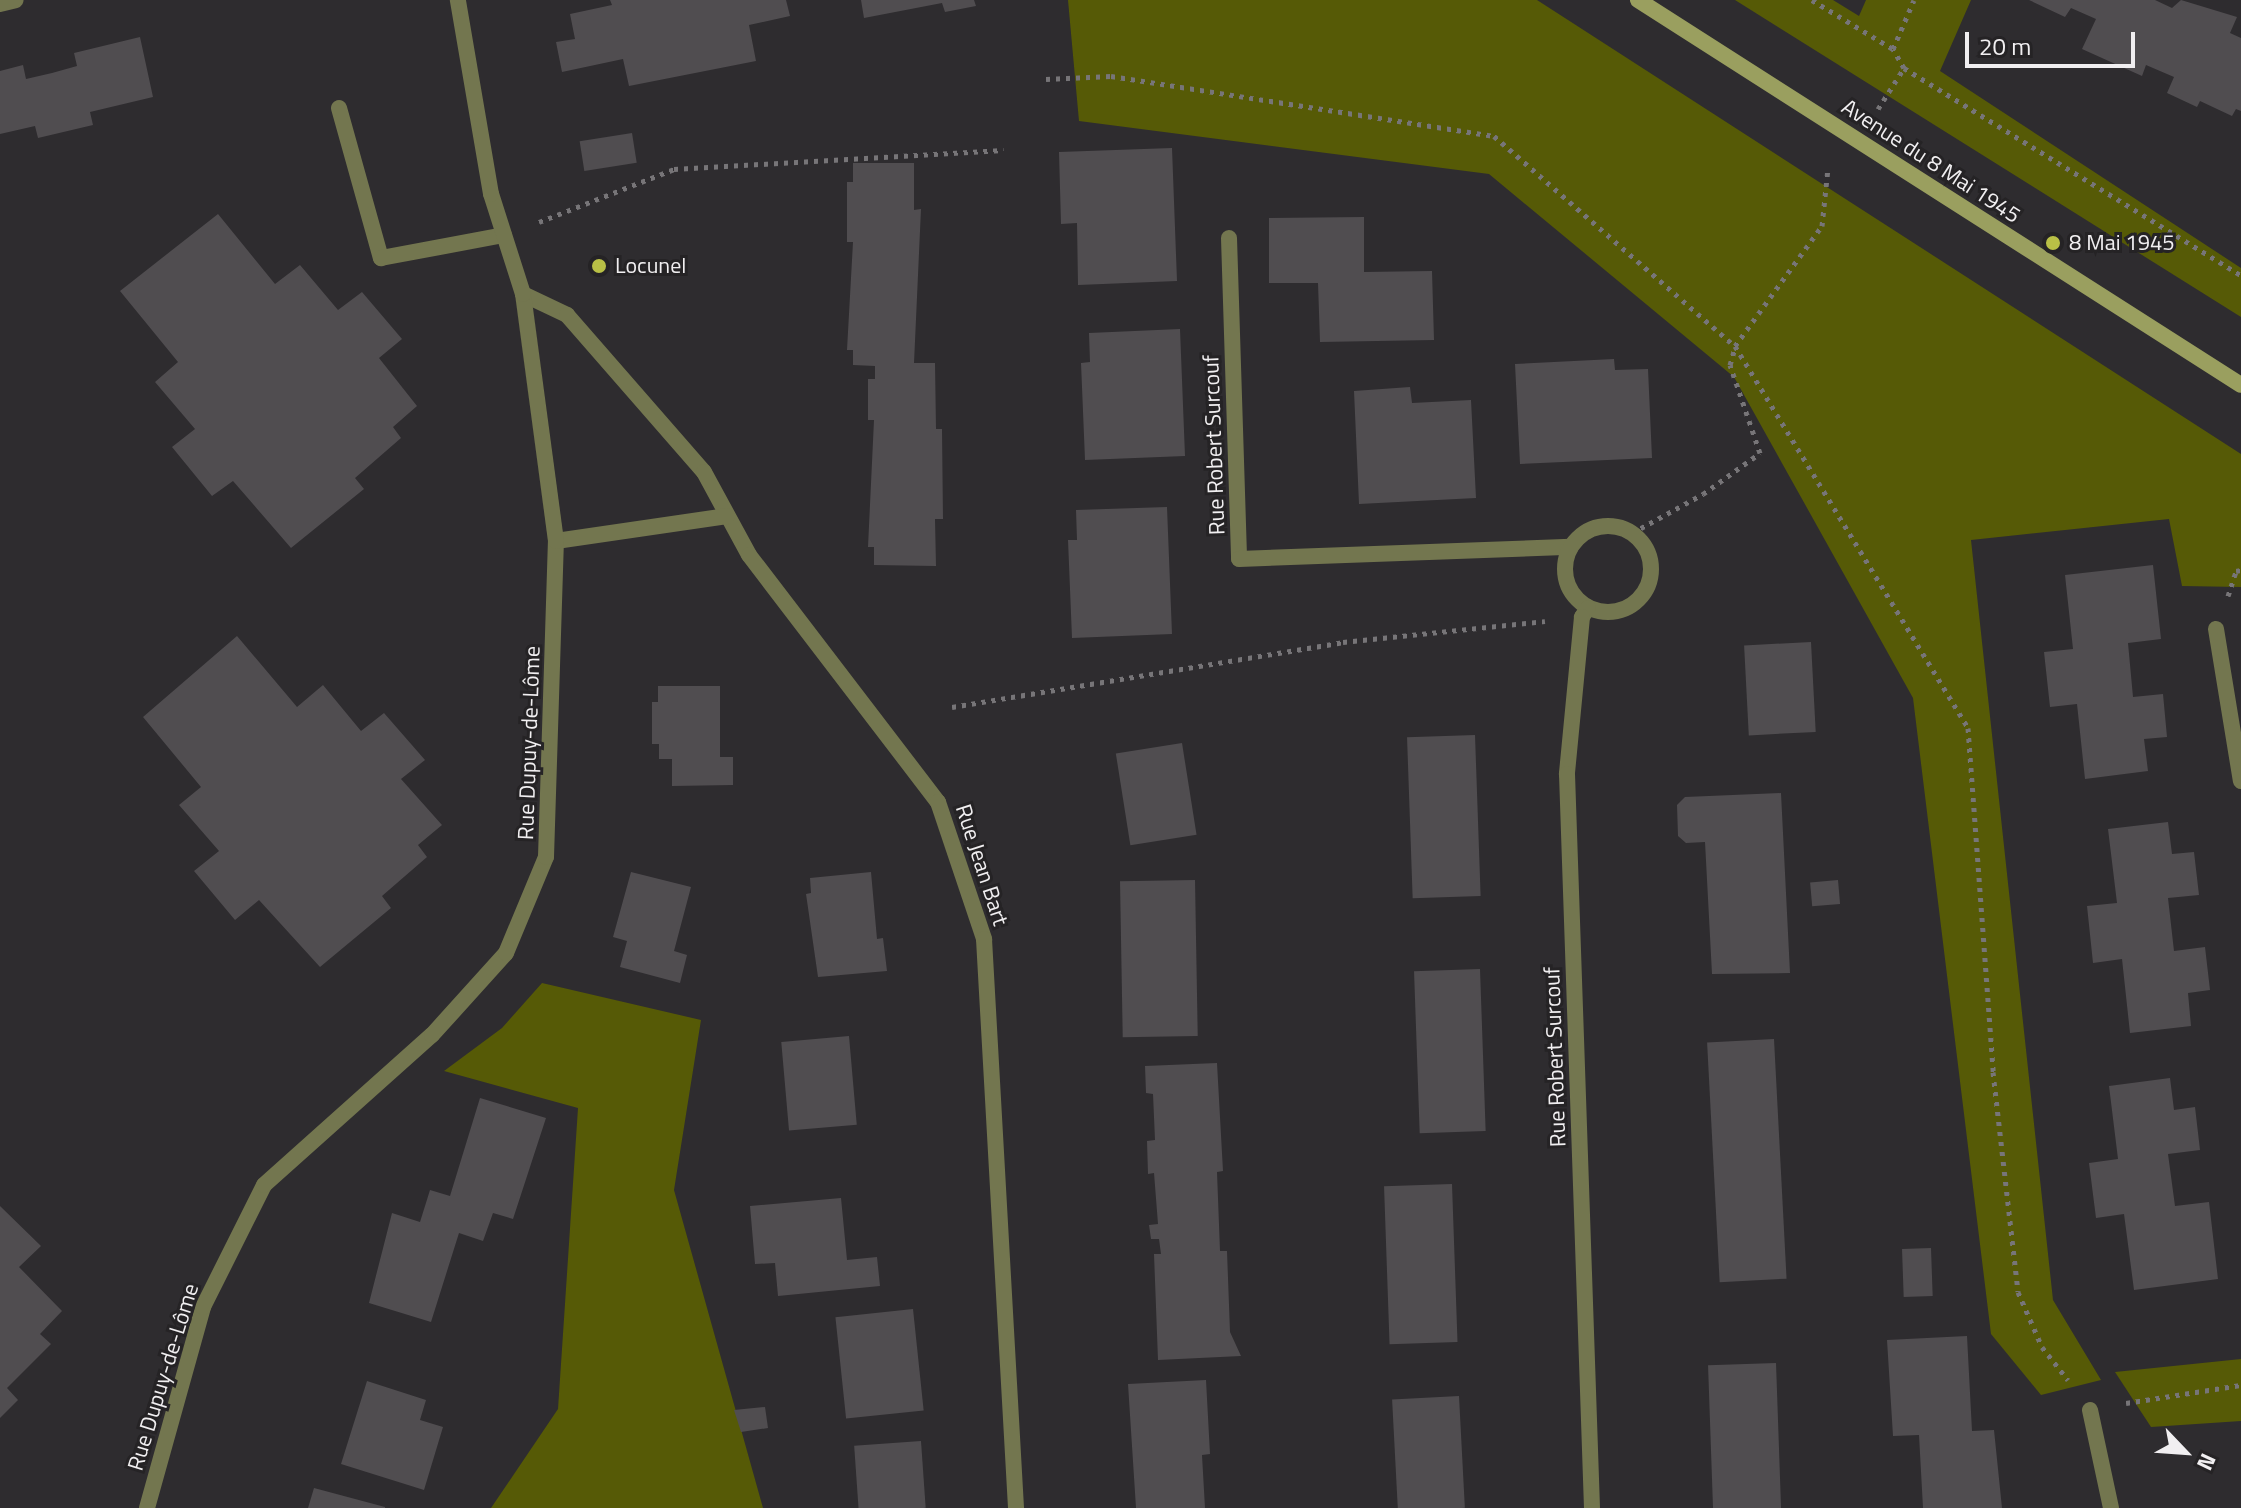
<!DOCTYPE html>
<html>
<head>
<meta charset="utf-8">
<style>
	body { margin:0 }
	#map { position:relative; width:2241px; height:1508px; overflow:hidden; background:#2e2c2f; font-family:"Titillium Web",sans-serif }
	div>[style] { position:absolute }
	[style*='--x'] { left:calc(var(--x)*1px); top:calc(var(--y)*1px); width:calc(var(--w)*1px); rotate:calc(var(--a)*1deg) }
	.green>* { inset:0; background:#565a06 }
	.building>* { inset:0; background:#504d50; transform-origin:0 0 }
	.path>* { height:5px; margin-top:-2.5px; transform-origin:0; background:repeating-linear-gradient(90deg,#777578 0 4px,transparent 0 10px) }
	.lane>* { height:16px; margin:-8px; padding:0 8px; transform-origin:8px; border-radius:8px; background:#73764f }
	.street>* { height:16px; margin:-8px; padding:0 8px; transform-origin:8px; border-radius:8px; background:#73764f }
	.street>.ring { margin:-8px; padding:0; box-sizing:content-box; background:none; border:16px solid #73764f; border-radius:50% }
	.secondary>* { height:16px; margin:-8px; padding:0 8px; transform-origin:8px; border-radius:8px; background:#9a9f5f }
	.dots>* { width:22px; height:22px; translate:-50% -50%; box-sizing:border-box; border:4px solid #252325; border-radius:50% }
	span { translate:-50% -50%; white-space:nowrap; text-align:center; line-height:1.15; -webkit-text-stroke:6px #252325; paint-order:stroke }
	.street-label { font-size:22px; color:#f1eff1 }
	.poi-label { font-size:22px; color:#f1eff1 }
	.left { translate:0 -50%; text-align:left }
	.north { position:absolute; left:2145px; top:1412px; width:80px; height:80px; -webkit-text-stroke:6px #252325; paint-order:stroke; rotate:115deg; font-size:22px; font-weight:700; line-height:32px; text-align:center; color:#f1eff1 }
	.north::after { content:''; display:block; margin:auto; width:28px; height:36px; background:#f1eff1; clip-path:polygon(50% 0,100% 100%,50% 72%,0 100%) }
	.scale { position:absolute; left:1965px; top:32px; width:170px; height:36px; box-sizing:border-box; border:4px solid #f1eff1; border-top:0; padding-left:10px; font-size:24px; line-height:28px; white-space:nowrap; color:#f1eff1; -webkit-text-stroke:6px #252325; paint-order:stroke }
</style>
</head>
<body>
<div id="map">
	<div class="green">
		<i style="clip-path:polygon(1068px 0,1537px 0,2241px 454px,2241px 587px,2182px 586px,2169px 519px,1971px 540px,2053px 1300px,2101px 1380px,2041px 1395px,1991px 1334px,1913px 698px,1734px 377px,1489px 174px,1079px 121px)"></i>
		<i style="clip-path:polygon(1735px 0,1833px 0,1859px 16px,1866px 0,1971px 0,1940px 71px,2241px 268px,2241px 317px)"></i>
		<i style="clip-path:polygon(542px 983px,701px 1020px,674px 1190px,763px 1508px,491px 1508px,558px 1409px,578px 1108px,444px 1071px,502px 1028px)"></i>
		<i style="clip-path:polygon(2241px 1359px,2241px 1421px,2151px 1427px,2115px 1372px)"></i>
	</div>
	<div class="building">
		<i style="clip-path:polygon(610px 0,786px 0,790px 16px,749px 25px,756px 61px,629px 86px,623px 59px,562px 72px,556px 42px,575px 39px,570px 14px,612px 5px)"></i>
		<i style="clip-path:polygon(861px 0,974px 0,976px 6px,945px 12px,942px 3px,864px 18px)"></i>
		<i style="clip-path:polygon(2029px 0,2155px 0,2172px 8px,2181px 0,2237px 17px,2230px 33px,2241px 38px,2241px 111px,2236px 109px,2232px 116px,2200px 101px,2197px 107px,2167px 93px,2174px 77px,2146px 65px,2142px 76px,2082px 49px,2096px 19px,2071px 8px,2065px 17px)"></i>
		<i style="clip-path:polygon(140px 37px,153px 97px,90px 112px,93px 125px,38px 138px,35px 126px,0 134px,0 71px,23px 65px,26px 79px,52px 73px,77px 66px,74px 53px)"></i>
		<i style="left:632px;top:133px;width:30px;height:53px;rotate:81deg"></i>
		<i style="clip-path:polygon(1172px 148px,1177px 281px,1078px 285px,1077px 223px,1061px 224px,1059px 152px)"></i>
		<i style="clip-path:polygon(853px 163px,914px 163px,914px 210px,921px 209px,914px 363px,935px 363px,936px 429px,942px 429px,943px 519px,935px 519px,936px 566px,874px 565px,874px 547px,868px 547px,874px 420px,868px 420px,868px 379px,875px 379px,875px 366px,853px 365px,853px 350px,847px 350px,853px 242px,847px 242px,847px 182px,853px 182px)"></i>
		<i style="clip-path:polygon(218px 214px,275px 284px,300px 265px,338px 310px,362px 292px,402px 339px,379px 358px,417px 406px,393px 427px,401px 438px,355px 478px,364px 489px,291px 548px,233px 481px,212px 496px,172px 447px,195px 429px,155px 382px,178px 362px,120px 291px)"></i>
		<i style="clip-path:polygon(1364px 217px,1364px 272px,1432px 271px,1434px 340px,1320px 342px,1318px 283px,1269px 283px,1269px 218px)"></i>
		<i style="clip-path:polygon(1180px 329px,1185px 456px,1085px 460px,1081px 363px,1090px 362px,1089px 333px)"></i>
		<i style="clip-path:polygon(1614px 359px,1615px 370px,1648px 369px,1652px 458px,1520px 464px,1515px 364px)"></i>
		<i style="clip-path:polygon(1410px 387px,1412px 403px,1471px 400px,1476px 498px,1359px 504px,1354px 391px)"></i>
		<i style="clip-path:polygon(1167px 507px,1172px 634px,1072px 638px,1068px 540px,1077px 540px,1076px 510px)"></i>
		<i style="clip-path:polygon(2153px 565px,2161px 639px,2128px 643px,2133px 697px,2163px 694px,2167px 737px,2144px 739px,2148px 771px,2085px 779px,2077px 704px,2050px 707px,2044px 652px,2073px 649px,2065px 575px)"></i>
		<i style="clip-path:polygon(237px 636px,297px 707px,323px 685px,361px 731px,384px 713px,425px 760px,401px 779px,442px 825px,418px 845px,427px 857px,382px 896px,391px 908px,320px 967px,259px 900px,235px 920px,194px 871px,219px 851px,179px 805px,201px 787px,143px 717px)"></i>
		<i style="left:1811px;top:642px;width:90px;height:67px;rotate:87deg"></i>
		<i style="clip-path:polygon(658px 686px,720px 686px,720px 757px,733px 757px,733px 785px,672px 786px,672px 759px,659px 759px,659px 744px,652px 744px,652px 702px,658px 702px)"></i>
		<i style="left:1475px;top:735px;width:161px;height:68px;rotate:88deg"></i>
		<i style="left:1182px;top:743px;width:93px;height:67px;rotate:81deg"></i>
		<i style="clip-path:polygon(1781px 793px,1790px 973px,1712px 974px,1705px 842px,1686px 843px,1678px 836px,1677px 805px,1685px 797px)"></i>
		<i style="clip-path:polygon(2168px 822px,2172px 854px,2194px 852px,2199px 895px,2168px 898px,2174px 951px,2205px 947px,2210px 990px,2188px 993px,2191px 1026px,2130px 1033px,2122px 959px,2093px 963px,2087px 906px,2117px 903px,2108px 829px)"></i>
		<i style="clip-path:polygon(631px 872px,691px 887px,674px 951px,687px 955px,680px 983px,620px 967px,627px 941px,613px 937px)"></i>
		<i style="clip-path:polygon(871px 872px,877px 939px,883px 938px,887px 971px,818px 977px,806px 894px,811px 893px,810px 878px)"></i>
		<i style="left:1195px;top:880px;width:156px;height:75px;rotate:89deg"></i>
		<i style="left:1838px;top:880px;width:24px;height:28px;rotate:85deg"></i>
		<i style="left:1480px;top:969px;width:162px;height:66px;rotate:88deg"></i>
		<i style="left:849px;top:1036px;width:89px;height:68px;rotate:85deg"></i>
		<i style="left:1774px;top:1039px;width:240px;height:67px;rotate:87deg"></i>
		<i style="clip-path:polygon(1217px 1063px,1223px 1171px,1217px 1172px,1220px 1251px,1227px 1251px,1230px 1332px,1241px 1356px,1158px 1360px,1154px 1254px,1161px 1254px,1159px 1239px,1151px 1239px,1149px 1225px,1158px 1224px,1154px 1173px,1148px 1174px,1147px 1141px,1155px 1140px,1153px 1094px,1146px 1093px,1145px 1066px)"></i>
		<i style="clip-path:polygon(2170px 1078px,2174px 1110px,2195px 1107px,2200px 1150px,2168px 1154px,2175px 1206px,2209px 1202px,2218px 1279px,2134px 1290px,2124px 1214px,2096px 1218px,2089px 1163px,2118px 1159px,2109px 1086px)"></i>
		<i style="clip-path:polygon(480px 1098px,546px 1118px,513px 1219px,493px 1213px,483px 1241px,459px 1233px,431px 1322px,369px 1303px,392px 1213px,420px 1222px,430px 1190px,450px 1196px)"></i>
		<i style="left:1452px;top:1184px;width:158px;height:68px;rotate:88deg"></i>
		<i style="clip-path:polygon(841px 1198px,847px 1260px,877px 1257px,880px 1286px,778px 1296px,775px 1263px,755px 1264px,750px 1206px)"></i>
		<i style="clip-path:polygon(0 1206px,41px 1246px,19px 1267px,62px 1311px,40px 1334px,51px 1344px,7px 1388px,18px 1400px,0 1418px)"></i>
		<i style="left:1931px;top:1248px;width:48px;height:29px;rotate:88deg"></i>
		<i style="left:913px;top:1309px;width:102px;height:78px;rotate:84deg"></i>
		<i style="clip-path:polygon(1967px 1336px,1972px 1431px,1994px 1430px,2002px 1508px,1923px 1508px,1919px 1435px,1893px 1436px,1887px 1340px)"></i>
		<i style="left:1776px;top:1363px;width:145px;height:68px;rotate:88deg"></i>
		<i style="clip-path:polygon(1206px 1380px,1210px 1454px,1202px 1455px,1205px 1508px,1136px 1508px,1128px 1384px)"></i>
		<i style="clip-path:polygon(367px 1381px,426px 1400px,420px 1420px,443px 1427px,424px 1490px,341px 1464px)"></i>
		<i style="left:1459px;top:1396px;width:112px;height:67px;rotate:87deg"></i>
		<i style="clip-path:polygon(765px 1407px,768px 1428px,741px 1432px,734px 1410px)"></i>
		<i style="left:921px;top:1441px;width:67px;height:67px;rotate:86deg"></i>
		<i style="clip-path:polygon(314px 1488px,385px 1507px,385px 1508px,308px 1508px)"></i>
	</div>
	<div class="path">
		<i style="--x:1812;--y:0;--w:95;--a:31.2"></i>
		<i style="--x:1893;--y:49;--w:53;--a:-66.8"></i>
		<i style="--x:1904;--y:68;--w:395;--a:31.6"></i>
		<i style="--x:1046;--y:79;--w:65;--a:-2.6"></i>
		<i style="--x:1111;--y:76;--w:388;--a:8.9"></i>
		<i style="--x:1494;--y:136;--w:320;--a:41.1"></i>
		<i style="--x:1735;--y:346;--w:148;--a:-54.1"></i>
		<i style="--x:1822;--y:226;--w:58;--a:-84.1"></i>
		<i style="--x:1878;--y:109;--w:49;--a:-57.6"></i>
		<i style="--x:1904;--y:68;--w:22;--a:-120"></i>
		<i style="--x:539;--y:222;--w:145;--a:-21.4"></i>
		<i style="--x:674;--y:169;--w:330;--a:-3.3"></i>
		<i style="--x:1735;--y:346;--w:447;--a:58.6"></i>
		<i style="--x:1968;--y:728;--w:345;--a:85.8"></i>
		<i style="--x:1993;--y:1072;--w:221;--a:83.5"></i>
		<i style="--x:2018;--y:1292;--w:60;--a:66.4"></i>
		<i style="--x:2042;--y:1347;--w:42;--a:51.8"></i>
		<i style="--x:1632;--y:533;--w:81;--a:-28.8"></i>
		<i style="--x:1703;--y:494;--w:70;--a:-35.7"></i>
		<i style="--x:1760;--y:453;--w:93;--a:-108.8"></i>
		<i style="--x:1730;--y:365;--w:19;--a:-74"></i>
		<i style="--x:2228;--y:596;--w:26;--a:-72"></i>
		<i style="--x:2236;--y:571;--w:5;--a:-11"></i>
		<i style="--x:952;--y:707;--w:396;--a:-9.4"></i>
		<i style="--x:1343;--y:642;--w:203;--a:-5.9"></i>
		<i style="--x:2126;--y:1403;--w:116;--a:-8.9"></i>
	</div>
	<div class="lane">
		<i style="--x:339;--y:108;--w:156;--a:74.4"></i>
		<i style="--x:381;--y:258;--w:125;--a:-10.6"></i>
	</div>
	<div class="street">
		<i style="--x:0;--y:4;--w:16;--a:-14"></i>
		<i style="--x:1229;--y:238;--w:321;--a:88.2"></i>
		<i style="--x:1239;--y:559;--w:332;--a:-2.1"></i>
		<i style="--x:523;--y:294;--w:49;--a:25.5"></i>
		<i style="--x:567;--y:315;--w:208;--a:48.9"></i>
		<i style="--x:704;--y:472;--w:94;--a:61.5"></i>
		<i style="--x:749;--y:555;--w:311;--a:52.6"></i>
		<i style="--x:938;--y:802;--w:145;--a:71.4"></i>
		<i style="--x:984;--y:939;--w:570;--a:86.78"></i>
		<i class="ring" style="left:1565px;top:526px;width:70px;height:70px"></i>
		<i style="--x:556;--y:541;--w:173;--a:-8.3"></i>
		<i style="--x:1588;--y:608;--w:11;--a:124"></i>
		<i style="--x:1582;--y:617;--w:158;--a:95.5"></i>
		<i style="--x:1567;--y:774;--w:734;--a:88.05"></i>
		<i style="--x:2216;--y:629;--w:154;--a:80.7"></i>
		<i style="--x:2090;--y:1410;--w:100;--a:77.9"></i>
		<i style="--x:147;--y:1508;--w:209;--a:-74.4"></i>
		<i style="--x:203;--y:1307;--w:136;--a:-63.4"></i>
		<i style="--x:264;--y:1185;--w:225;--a:-41.8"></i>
		<i style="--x:432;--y:1035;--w:110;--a:-47.9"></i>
		<i style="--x:506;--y:953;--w:104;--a:-67.4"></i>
		<i style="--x:546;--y:857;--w:316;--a:-88.2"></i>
		<i style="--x:556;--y:541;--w:249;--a:-97.6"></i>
		<i style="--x:523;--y:294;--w:105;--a:-107.7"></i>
		<i style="--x:491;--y:194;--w:197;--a:-99.7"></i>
	</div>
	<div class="secondary">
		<i style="--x:1638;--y:0;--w:715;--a:32.56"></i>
	</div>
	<div class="dots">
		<i style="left:2053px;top:243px;background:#b9c046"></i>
		<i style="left:599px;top:266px;background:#b9c046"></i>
	</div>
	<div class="street-label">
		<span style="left:1931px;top:161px;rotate:33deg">Avenue du 8 Mai 1945</span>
		<span style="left:1214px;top:445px;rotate:-92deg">Rue Robert Surcouf</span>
		<span style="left:529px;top:743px;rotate:-88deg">Rue Dupuy-de-Lôme</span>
		<span style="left:982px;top:865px;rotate:72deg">Rue Jean Bart</span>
		<span style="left:1555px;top:1057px;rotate:-92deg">Rue Robert Surcouf</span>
		<span style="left:163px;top:1377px;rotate:-73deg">Rue Dupuy-de-Lôme</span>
	</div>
	<div class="poi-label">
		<span class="left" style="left:2069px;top:243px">8 Mai 1945</span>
		<span class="left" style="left:615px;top:266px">Locunel</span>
	</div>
	<div class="north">N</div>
	<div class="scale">20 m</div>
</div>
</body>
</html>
